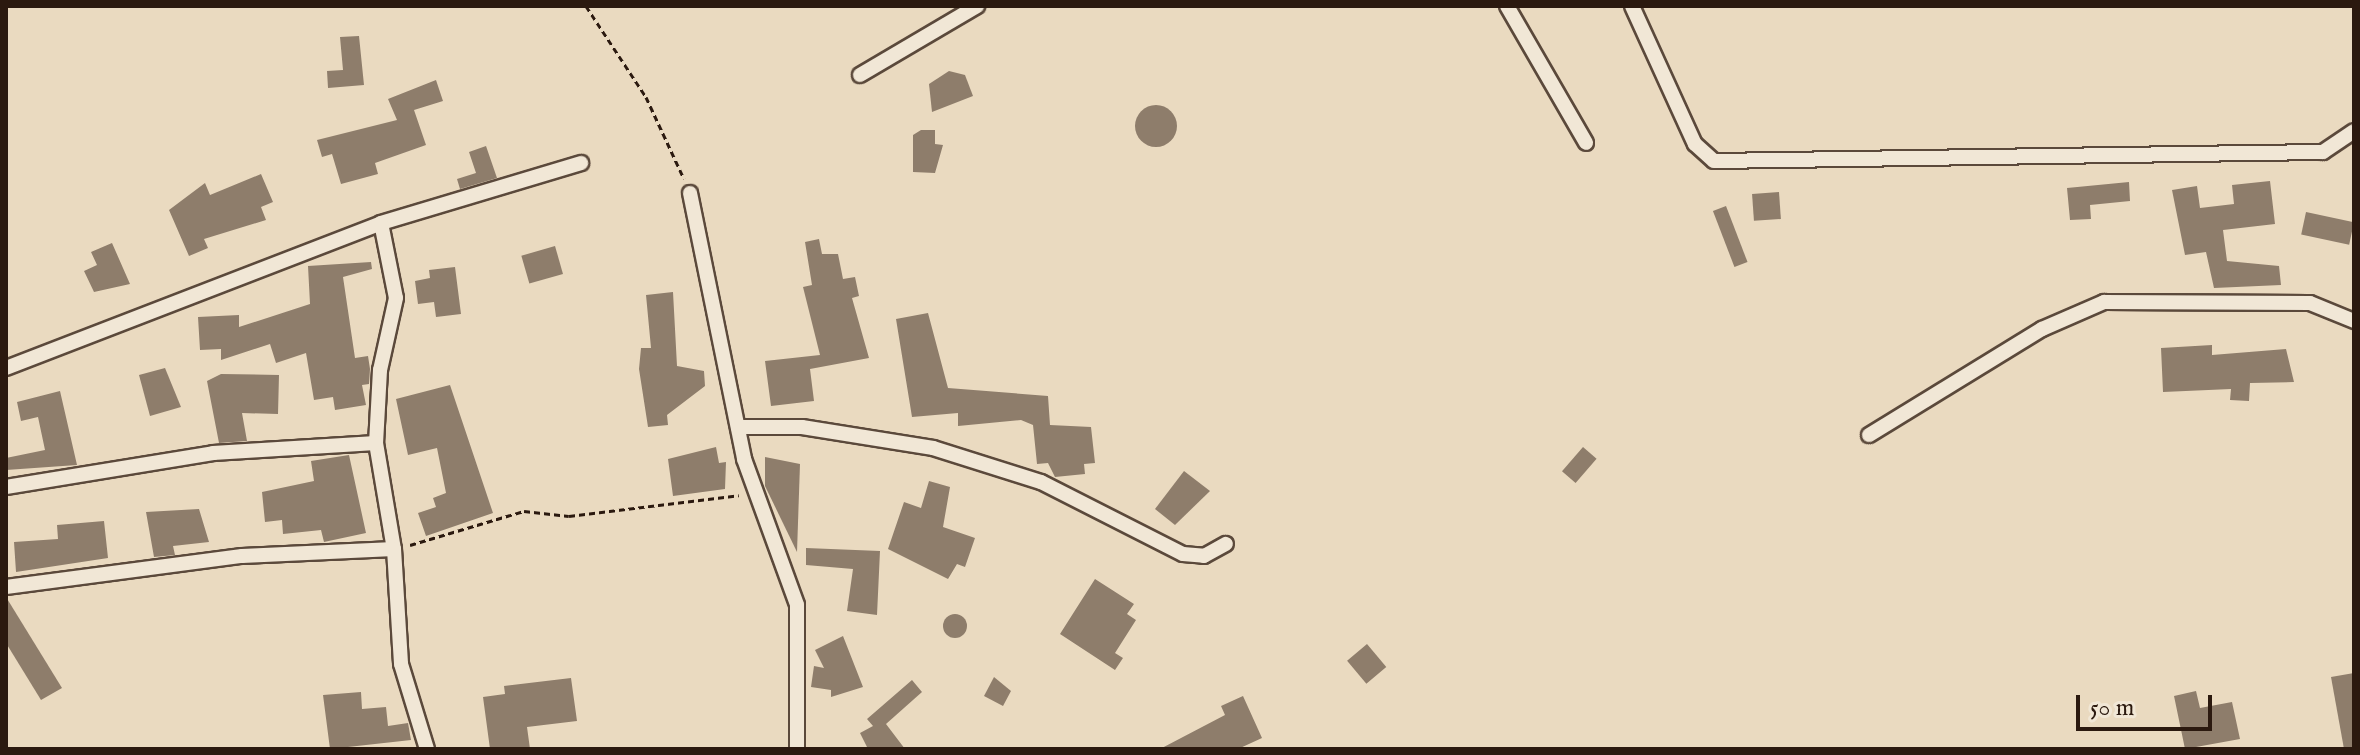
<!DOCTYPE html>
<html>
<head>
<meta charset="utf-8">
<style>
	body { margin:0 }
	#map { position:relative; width:2360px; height:755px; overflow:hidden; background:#eadac0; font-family:"IM FELL English",serif }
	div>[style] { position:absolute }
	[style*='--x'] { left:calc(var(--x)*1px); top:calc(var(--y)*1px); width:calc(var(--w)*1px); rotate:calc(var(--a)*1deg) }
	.building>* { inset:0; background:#8e7d6b; transform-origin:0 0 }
	.round { border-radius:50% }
	.path>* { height:3px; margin-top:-1.5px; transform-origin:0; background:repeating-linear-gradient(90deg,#2b190f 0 6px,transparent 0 10px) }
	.roads { filter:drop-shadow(2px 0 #5b493b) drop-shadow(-2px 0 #5b493b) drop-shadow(0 2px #5b493b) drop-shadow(0 -2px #5b493b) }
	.minor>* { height:14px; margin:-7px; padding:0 7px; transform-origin:7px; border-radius:7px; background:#f1e7d6 }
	span { translate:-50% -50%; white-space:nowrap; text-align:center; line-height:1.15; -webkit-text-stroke:7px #f1e7d6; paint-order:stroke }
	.frame { position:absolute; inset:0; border:8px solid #2b190f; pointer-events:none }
	.scale { position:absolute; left:2076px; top:695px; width:136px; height:36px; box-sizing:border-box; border:4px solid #2b190f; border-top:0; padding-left:10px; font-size:24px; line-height:28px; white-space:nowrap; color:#2b190f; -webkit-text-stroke:6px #f1e7d6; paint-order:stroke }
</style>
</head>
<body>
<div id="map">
	<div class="building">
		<i style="clip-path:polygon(359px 36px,364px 85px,328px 88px,327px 71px,343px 70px,340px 37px)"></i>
		<i style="clip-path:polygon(949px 71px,965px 75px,973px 96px,932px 112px,929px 84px)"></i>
		<i style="clip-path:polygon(436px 80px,443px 101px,414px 110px,426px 145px,375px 163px,378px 174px,341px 184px,332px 154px,322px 157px,317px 140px,397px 120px,388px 99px)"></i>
		<i class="round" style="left:1135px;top:105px;width:42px;height:42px"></i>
		<i style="clip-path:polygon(921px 130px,935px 130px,935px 144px,943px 145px,935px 173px,913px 172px,913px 135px)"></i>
		<i style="clip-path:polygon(486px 146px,497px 178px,460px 189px,457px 179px,476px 173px,469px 152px)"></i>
		<i style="clip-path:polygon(261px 174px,273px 202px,261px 207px,266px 220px,204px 239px,208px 248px,189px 256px,169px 210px,205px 183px,210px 195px)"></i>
		<i style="clip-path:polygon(2270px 181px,2275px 224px,2223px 230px,2227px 261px,2279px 266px,2281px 285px,2214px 288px,2206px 252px,2185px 255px,2172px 190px,2197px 186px,2200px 208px,2234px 204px,2232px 185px)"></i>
		<i style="clip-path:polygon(2129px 182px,2130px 201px,2090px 205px,2091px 219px,2070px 220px,2067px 188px)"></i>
		<i style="left:1779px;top:192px;width:27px;height:27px;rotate:86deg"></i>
		<i style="left:1726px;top:206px;width:60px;height:14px;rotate:69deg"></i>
		<i style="left:2306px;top:212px;width:49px;height:23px;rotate:12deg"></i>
		<i style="clip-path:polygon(819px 239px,822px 254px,838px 254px,843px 279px,855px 277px,859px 296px,852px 298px,869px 358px,810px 369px,814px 401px,771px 406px,765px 361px,820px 355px,803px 287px,812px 285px,805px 242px)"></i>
		<i style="clip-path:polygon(112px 243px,130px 284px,94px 292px,84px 271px,97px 265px,91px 252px)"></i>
		<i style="left:555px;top:246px;width:29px;height:35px;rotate:74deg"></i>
		<i style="clip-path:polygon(371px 262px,372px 269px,343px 277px,355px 358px,368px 356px,370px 369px,369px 384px,362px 385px,366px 405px,335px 410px,333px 397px,314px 400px,306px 353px,276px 363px,270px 344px,221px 360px,221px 349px,200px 350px,198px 317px,239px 315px,239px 327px,310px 304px,308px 266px)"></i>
		<i style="clip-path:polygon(455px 267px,461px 314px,436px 317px,434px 302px,418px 304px,415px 281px,430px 278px,429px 270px)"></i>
		<i style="clip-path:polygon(673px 292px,677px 366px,704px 371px,705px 386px,667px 415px,668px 425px,648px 427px,639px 369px,641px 348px,651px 348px,646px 295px)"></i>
		<i style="clip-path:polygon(928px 313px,948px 388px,1048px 396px,1050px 425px,1091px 427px,1095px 463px,1084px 464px,1085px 474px,1055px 477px,1048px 463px,1037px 464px,1033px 425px,1021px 420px,958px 426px,958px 413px,912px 417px,896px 319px)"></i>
		<i style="clip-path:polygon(2212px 345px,2212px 355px,2286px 349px,2294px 382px,2250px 383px,2249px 401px,2230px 400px,2231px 389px,2163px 392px,2161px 348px)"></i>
		<i style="clip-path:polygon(165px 368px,181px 407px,150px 416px,139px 375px)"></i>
		<i style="clip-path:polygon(221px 374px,279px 375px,278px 414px,242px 413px,247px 441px,219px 443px,207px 381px)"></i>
		<i style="clip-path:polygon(450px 385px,493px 513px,426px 536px,418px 513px,436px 507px,433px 498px,446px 493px,437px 448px,408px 455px,396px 399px)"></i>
		<i style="clip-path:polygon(60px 391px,77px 465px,6px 470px,6px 458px,45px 450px,38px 417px,21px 421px,17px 402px)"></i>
		<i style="clip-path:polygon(716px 447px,719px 463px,726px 462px,725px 489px,673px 496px,668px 459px)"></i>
		<i style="left:1583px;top:447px;width:18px;height:32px;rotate:41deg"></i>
		<i style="clip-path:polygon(349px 455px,366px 533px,324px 542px,321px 530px,283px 534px,282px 520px,265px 522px,262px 492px,314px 481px,311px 461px)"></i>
		<i style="clip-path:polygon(765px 457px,800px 464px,797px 552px,765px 486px)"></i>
		<i style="clip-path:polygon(1184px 471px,1210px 491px,1175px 525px,1155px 509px)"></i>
		<i style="clip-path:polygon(929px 481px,950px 487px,943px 527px,975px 538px,965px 567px,957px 564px,948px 579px,888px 549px,904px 502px,921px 508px)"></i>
		<i style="clip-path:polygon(199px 509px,209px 542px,173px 546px,175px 555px,154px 557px,146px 512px)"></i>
		<i style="clip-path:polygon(104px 521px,108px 558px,16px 572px,14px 542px,58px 539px,57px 525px)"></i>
		<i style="clip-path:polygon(806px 548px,880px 551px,877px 615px,847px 611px,853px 569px,806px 565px)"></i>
		<i style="clip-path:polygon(1095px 579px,1134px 604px,1127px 614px,1136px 620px,1115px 653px,1123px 658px,1115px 670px,1060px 634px)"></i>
		<i style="clip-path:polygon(6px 597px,62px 688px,41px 700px,6px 643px)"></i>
		<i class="round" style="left:943px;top:614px;width:24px;height:24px"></i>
		<i style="clip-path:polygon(843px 636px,863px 687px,831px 697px,831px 690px,811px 687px,814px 666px,824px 668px,815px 650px)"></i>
		<i style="left:1367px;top:644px;width:30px;height:26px;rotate:50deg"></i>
		<i style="clip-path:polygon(2354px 673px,2354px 749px,2344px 749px,2331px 677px)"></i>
		<i style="clip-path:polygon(994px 677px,1011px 691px,1003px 706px,984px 696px)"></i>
		<i style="clip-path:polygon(571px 678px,577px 721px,527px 727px,530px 749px,490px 749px,483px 697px,505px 694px,504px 686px)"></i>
		<i style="clip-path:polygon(912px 680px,922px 692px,886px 724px,905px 749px,868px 749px,860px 733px,873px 726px,867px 719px)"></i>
		<i style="clip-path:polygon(2196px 691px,2200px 708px,2232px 702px,2240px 739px,2185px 749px,2174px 696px)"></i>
		<i style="clip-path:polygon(361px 692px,362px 709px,386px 707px,388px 726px,408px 723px,411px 740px,330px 749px,323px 695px)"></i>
		<i style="clip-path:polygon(1243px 696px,1262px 738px,1238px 749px,1160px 749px,1225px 715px,1221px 706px)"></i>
	</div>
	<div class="path">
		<i style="--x:586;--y:6;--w:109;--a:56.6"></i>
		<i style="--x:646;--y:97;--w:90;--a:65.1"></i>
		<i style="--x:410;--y:545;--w:119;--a:-16.6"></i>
		<i style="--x:524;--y:511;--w:45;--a:6.3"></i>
		<i style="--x:569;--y:516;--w:171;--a:-7"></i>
	</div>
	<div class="roads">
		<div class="minor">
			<i style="--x:1507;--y:6;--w:158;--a:60"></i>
			<i style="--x:1632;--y:6;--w:152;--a:65.5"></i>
			<i style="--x:1695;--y:144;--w:25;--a:42"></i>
			<i style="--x:1714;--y:161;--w:609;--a:-0.85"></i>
			<i style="--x:2323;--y:152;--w:37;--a:-34"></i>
			<i style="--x:860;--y:75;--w:136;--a:-30.5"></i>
			<i style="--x:690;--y:193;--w:271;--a:78.5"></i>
			<i style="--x:744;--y:459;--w:155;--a:70"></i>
			<i style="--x:797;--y:605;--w:144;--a:90"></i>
			<i style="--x:381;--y:223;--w:209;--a:-16.7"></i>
			<i style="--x:6;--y:368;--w:402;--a:-21.1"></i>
			<i style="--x:381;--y:223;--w:76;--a:78.7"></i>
			<i style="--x:396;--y:298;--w:74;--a:102.5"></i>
			<i style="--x:380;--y:370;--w:73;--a:93.1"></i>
			<i style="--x:376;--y:443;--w:108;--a:80.4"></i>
			<i style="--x:394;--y:549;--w:115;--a:86.5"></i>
			<i style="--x:401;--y:664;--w:89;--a:73"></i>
			<i style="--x:738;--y:427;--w:64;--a:0"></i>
			<i style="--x:802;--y:427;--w:133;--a:9.1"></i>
			<i style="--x:933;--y:448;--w:113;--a:17.5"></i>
			<i style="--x:1041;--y:482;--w:159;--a:26.9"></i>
			<i style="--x:1183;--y:554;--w:21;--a:5"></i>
			<i style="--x:1204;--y:556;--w:25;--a:-29"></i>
			<i style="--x:1869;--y:435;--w:203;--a:-31.5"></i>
			<i style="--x:2042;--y:329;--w:68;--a:-23.5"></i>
			<i style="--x:2104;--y:302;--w:206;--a:0.3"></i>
			<i style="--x:2310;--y:303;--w:48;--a:22.2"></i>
			<i style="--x:6;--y:487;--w:210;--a:-9.3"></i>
			<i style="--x:213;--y:453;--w:163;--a:-3.5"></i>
			<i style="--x:6;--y:587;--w:238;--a:-7.5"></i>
			<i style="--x:242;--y:556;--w:152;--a:-2.6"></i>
		</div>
	</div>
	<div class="frame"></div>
	<div class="scale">50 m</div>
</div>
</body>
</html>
